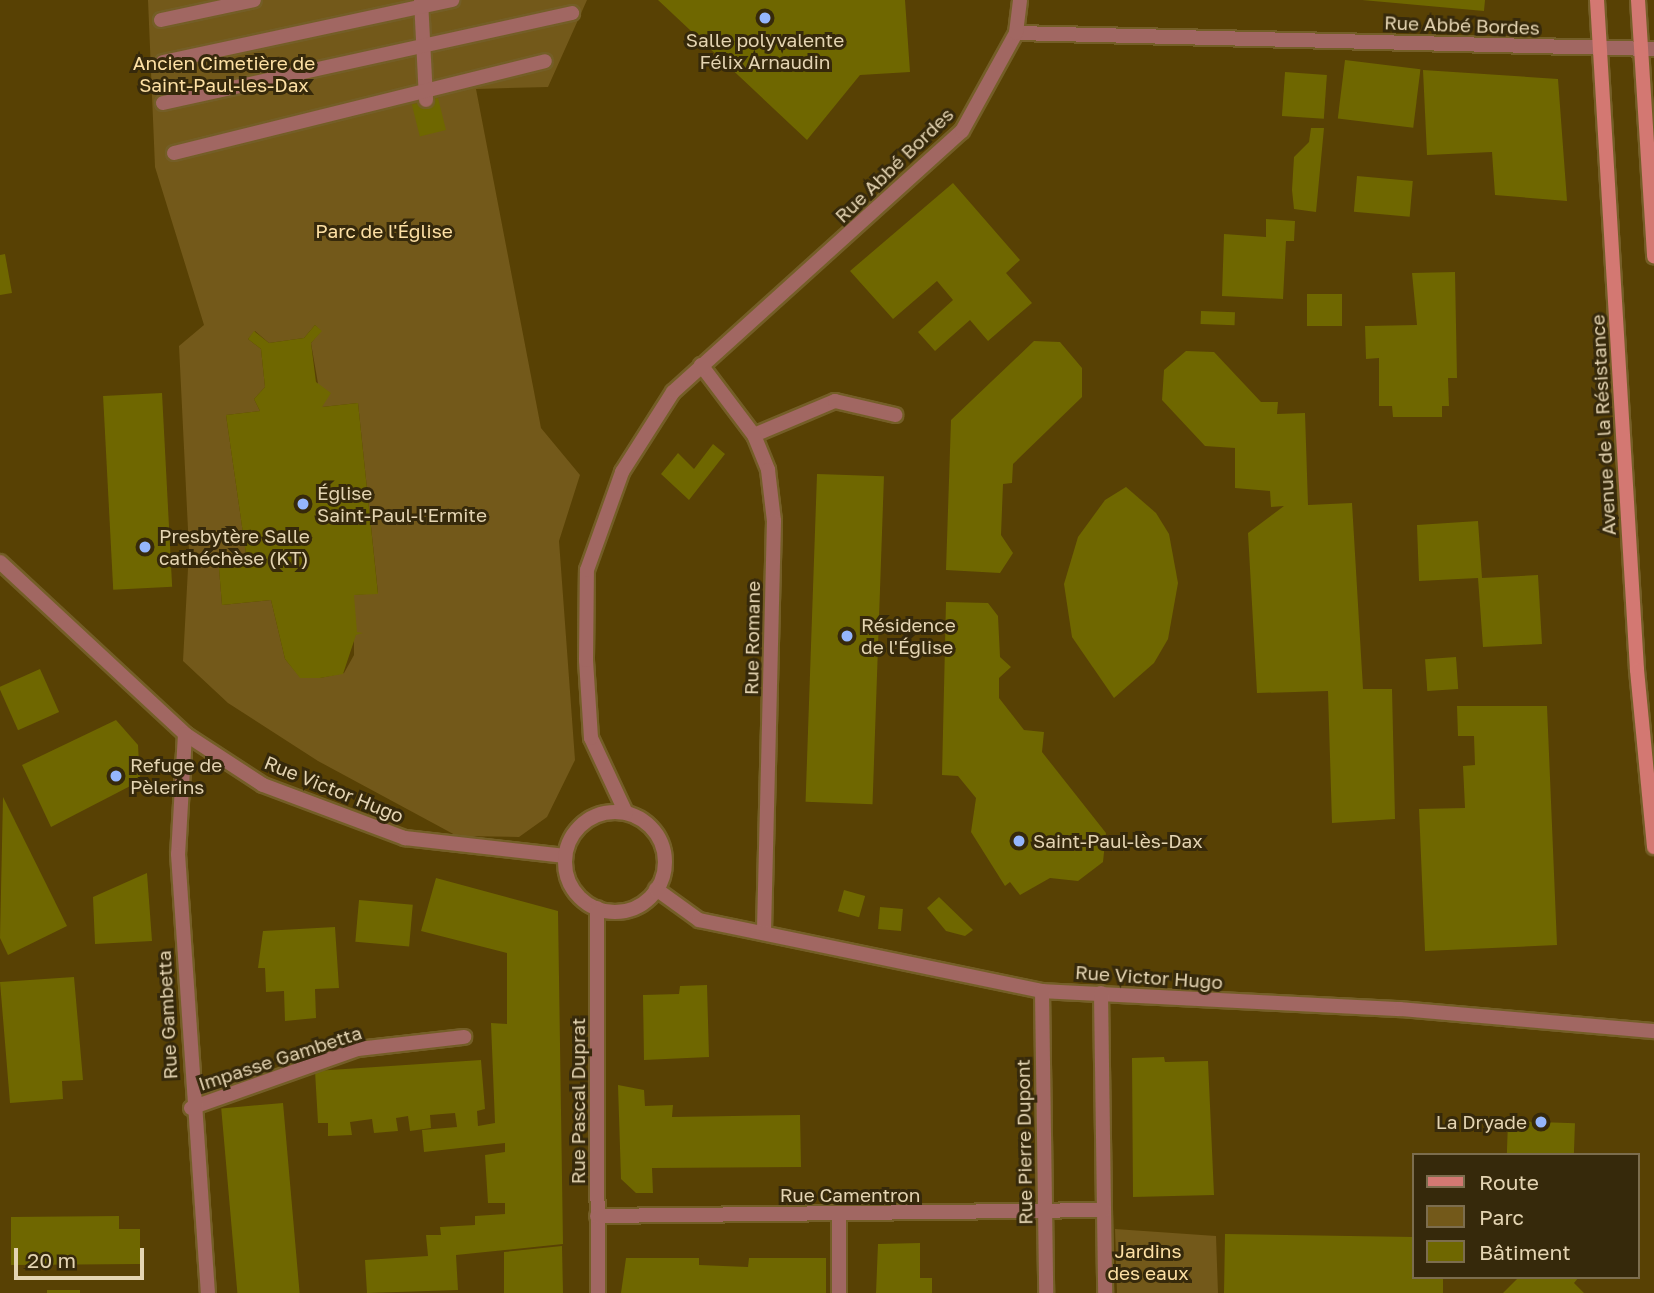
<!DOCTYPE html>
<html>
<head>
<meta charset="utf-8">
<style>
	body { margin:0 }
	#map { position:relative; width:1654px; height:1293px; overflow:hidden; background:#584104; font-family:"Golos Text",sans-serif }
	div>[style] { position:absolute }
	[style*='--x'] { left:calc(var(--x)*1px); top:calc(var(--y)*1px); width:calc(var(--w)*1px); rotate:calc(var(--a)*1deg) }
	.green>* { inset:0; background:#73591a }
	.building>* { inset:0; background:#6f6700; transform-origin:0 0 }
	.roads { filter:drop-shadow(2px 0 #745e27) drop-shadow(-2px 0 #745e27) drop-shadow(0 2px #745e27) drop-shadow(0 -2px #745e27) }
	.service>* { height:14px; margin:-7px; padding:0 7px; transform-origin:7px; border-radius:7px; background:#a16762 }
	.minor>* { height:14px; margin:-7px; padding:0 7px; transform-origin:7px; border-radius:7px; background:#a16762 }
	.minor>.ring { margin:-7px; padding:0; box-sizing:content-box; background:none; border:14px solid #a16762; border-radius:50% }
	.secondary>* { height:14px; margin:-7px; padding:0 7px; transform-origin:7px; border-radius:7px; background:#d37872 }
	.dots>* { width:19px; height:19px; translate:-50% -50%; box-sizing:border-box; border:4px solid #36290b; border-radius:50% }
	span { translate:-50% -50%; white-space:nowrap; text-align:center; line-height:1.15; -webkit-text-stroke:6px #36290b; paint-order:stroke }
	.street-label { font-size:19px; color:#e4d4b2 }
	.poi-label { font-size:19px; color:#e4d4b2 }
	.left { translate:0 -50%; text-align:left }
	.right { translate:-100% -50%; text-align:right }
	.park-label { font-size:19px; color:#fde0a4 }
	.legend { position:absolute; left:1412px; top:1153px; width:228px; height:126px; box-sizing:border-box; background:#36290b; border:2px solid #7c6d4e; margin:0; padding:9px 12px; list-style:none; font-size:21px; color:#e4d4b2 }
	.legend li { display:flex; align-items:center; gap:14px; height:35px }
	.legend b { width:35px; border:2px solid #7c6d4e }
	.scale { position:absolute; left:14px; top:1248px; width:130px; height:32px; box-sizing:border-box; border:4px solid #e4d4b2; border-top:0; padding-left:9px; font-size:21px; line-height:24px; white-space:nowrap; color:#e4d4b2; -webkit-text-stroke:5px #36290b; paint-order:stroke }
</style>
</head>
<body>
<div id="map">
	<div class="green">
		<i style="clip-path:polygon(evenodd,148px 0,587px 0,548px 87px,476px 89px,541px 428px,580px 475px,559px 541px,575px 760px,547px 817px,519px 837px,457px 836px,318px 761px,228px 703px,183px 661px,189px 550px,179px 346px,204px 325px,155px 167px,148px 0,315px 325px,321px 331px,311px 343px,322px 407px,358px 403px,378px 593px,354px 595px,354px 655px,344px 673px,320px 678px,300px 677px,285px 659px,271px 600px,222px 605px,218px 556px,246px 554px,226px 415px,260px 411px,254px 399px,265px 387px,261px 349px,248px 339px,255px 331px,269px 343px,304px 338px,315px 325px)"></i>
		<i style="clip-path:polygon(1115px 1229px,1216px 1236px,1218px 1293px,1117px 1293px)"></i>
	</div>
	<div class="building">
		<i style="clip-path:polygon(658px 0,905px 0,910px 72px,860px 75px,807px 140px)"></i>
		<i style="clip-path:polygon(1362px 0,1485px 0,1484px 11px)"></i>
		<i style="left:1345px;top:60px;width:76px;height:59px;rotate:7deg"></i>
		<i style="clip-path:polygon(1423px 70px,1558px 79px,1567px 201px,1495px 195px,1492px 152px,1427px 155px)"></i>
		<i style="left:1285px;top:72px;width:42px;height:44px;rotate:4deg"></i>
		<i style="left:438px;top:98px;width:33px;height:27px;rotate:76deg"></i>
		<i style="clip-path:polygon(1311px 128px,1324px 128px,1316px 212px,1294px 209px,1292px 190px,1294px 157px,1309px 142px)"></i>
		<i style="left:1357px;top:176px;width:56px;height:36px;rotate:5deg"></i>
		<i style="clip-path:polygon(953px 183px,1020px 260px,1006px 273px,1032px 303px,988px 341px,970px 320px,935px 351px,918px 332px,953px 300px,937px 281px,893px 319px,850px 271px)"></i>
		<i style="clip-path:polygon(1266px 219px,1295px 221px,1294px 241px,1286px 241px,1283px 299px,1222px 296px,1224px 234px,1266px 237px)"></i>
		<i style="clip-path:polygon(5px 254px,12px 293px,0 295px,0 255px)"></i>
		<i style="clip-path:polygon(1455px 272px,1457px 378px,1448px 378px,1449px 406px,1442px 406px,1442px 417px,1393px 417px,1392px 406px,1379px 406px,1379px 358px,1366px 359px,1365px 326px,1417px 325px,1412px 273px)"></i>
		<i style="left:1342px;top:294px;width:32px;height:35px;rotate:90deg"></i>
		<i style="left:1201px;top:311px;width:34px;height:13px;rotate:2deg"></i>
		<i style="clip-path:polygon(315px 325px,322px 331px,311px 343px,316px 382px,331px 393px,322px 407px,358px 403px,378px 594px,354px 595px,357px 632px,363px 633px,356px 635px,343px 674px,320px 678px,300px 678px,285px 659px,271px 600px,222px 605px,218px 556px,246px 554px,226px 415px,260px 411px,254px 399px,265px 387px,261px 349px,248px 339px,254px 331px,269px 343px,304px 338px)"></i>
		<i style="clip-path:polygon(1034px 341px,1060px 342px,1082px 368px,1082px 397px,1013px 464px,1012px 483px,1003px 484px,1001px 535px,1013px 553px,1000px 573px,946px 570px,951px 420px)"></i>
		<i style="clip-path:polygon(1186px 351px,1214px 352px,1261px 402px,1278px 402px,1277px 414px,1305px 413px,1308px 505px,1352px 503px,1363px 689px,1392px 689px,1395px 819px,1332px 823px,1328px 691px,1257px 693px,1248px 533px,1284px 506px,1271px 507px,1270px 491px,1235px 488px,1235px 448px,1205px 446px,1162px 400px,1164px 370px)"></i>
		<i style="left:162px;top:393px;width:194px;height:59px;rotate:87deg"></i>
		<i style="clip-path:polygon(713px 444px,725px 454px,689px 500px,661px 474px,678px 453px,694px 469px)"></i>
		<i style="left:817px;top:474px;width:67px;height:328px;rotate:2deg"></i>
		<i style="clip-path:polygon(1126px 487px,1156px 513px,1169px 534px,1178px 583px,1168px 639px,1154px 663px,1114px 698px,1072px 637px,1064px 584px,1078px 537px,1105px 500px)"></i>
		<i style="clip-path:polygon(1478px 521px,1482px 578px,1538px 575px,1542px 644px,1483px 647px,1478px 578px,1419px 581px,1417px 525px)"></i>
		<i style="clip-path:polygon(946px 602px,988px 603px,998px 616px,1000px 657px,1011px 667px,999px 678px,999px 698px,1024px 730px,1044px 732px,1042px 752px,1106px 833px,1103px 862px,1078px 881px,1050px 878px,1020px 895px,1010px 882px,1005px 886px,971px 832px,976px 798px,958px 776px,942px 775px)"></i>
		<i style="left:1456px;top:657px;width:32px;height:31px;rotate:86deg"></i>
		<i style="left:40px;top:669px;width:47px;height:45px;rotate:66deg"></i>
		<i style="clip-path:polygon(1457px 706px,1547px 706px,1557px 945px,1425px 951px,1419px 809px,1465px 808px,1463px 766px,1475px 765px,1474px 736px,1458px 736px)"></i>
		<i style="clip-path:polygon(116px 720px,138px 745px,140px 781px,51px 827px,22px 765px)"></i>
		<i style="clip-path:polygon(3px 797px,67px 926px,8px 955px,0 938px)"></i>
		<i style="clip-path:polygon(147px 873px,152px 941px,95px 944px,93px 897px)"></i>
		<i style="clip-path:polygon(436px 878px,558px 911px,563px 1244px,456px 1255px,458px 1290px,367px 1293px,365px 1260px,428px 1256px,426px 1235px,441px 1235px,440px 1227px,475px 1225px,475px 1216px,505px 1214px,505px 1203px,488px 1203px,485px 1155px,505px 1152px,505px 1143px,424px 1152px,422px 1130px,457px 1127px,455px 1113px,430px 1115px,431px 1128px,410px 1131px,408px 1116px,396px 1118px,398px 1131px,374px 1133px,372px 1119px,350px 1122px,352px 1135px,328px 1136px,328px 1123px,318px 1123px,315px 1071px,481px 1060px,485px 1109px,477px 1111px,478px 1126px,495px 1123px,491px 1023px,507px 1024px,507px 953px,421px 931px)"></i>
		<i style="left:844px;top:890px;width:22px;height:22px;rotate:16deg"></i>
		<i style="clip-path:polygon(939px 897px,973px 930px,965px 936px,946px 931px,927px 908px)"></i>
		<i style="left:359px;top:900px;width:54px;height:42px;rotate:5deg"></i>
		<i style="left:880px;top:907px;width:23px;height:22px;rotate:5deg"></i>
		<i style="clip-path:polygon(335px 927px,339px 988px,315px 989px,316px 1018px,285px 1021px,284px 991px,266px 992px,265px 968px,258px 968px,263px 931px)"></i>
		<i style="clip-path:polygon(74px 977px,83px 1080px,62px 1081px,63px 1099px,10px 1103px,0 982px)"></i>
		<i style="clip-path:polygon(707px 985px,709px 1057px,644px 1060px,643px 995px,679px 994px,680px 986px)"></i>
		<i style="clip-path:polygon(1164px 1057px,1165px 1062px,1208px 1061px,1214px 1195px,1133px 1197px,1132px 1058px)"></i>
		<i style="clip-path:polygon(618px 1085px,644px 1090px,645px 1106px,673px 1105px,672px 1117px,800px 1115px,801px 1167px,652px 1168px,653px 1193px,636px 1193px,621px 1179px)"></i>
		<i style="left:283px;top:1103px;width:191px;height:62px;rotate:85deg"></i>
		<i style="left:1508px;top:1121px;width:67px;height:34px;rotate:2deg"></i>
		<i style="clip-path:polygon(119px 1216px,119px 1229px,140px 1229px,140px 1264px,11px 1265px,11px 1217px)"></i>
		<i style="clip-path:polygon(1225px 1234px,1414px 1237px,1414px 1277px,1443px 1277px,1443px 1293px,1224px 1293px)"></i>
		<i style="clip-path:polygon(920px 1243px,920px 1278px,932px 1278px,932px 1293px,876px 1293px,878px 1244px)"></i>
		<i style="clip-path:polygon(562px 1246px,563px 1293px,504px 1293px,504px 1252px)"></i>
		<i style="clip-path:polygon(626px 1258px,699px 1258px,699px 1265px,748px 1267px,749px 1258px,826px 1258px,826px 1293px,621px 1293px)"></i>
		<i style="clip-path:polygon(1519px 1277px,1579px 1277px,1574px 1283px,1584px 1293px,1503px 1293px)"></i>
		<i style="left:47px;top:1290px;width:33px;height:3px"></i>
	</div>
	<div class="roads">
		<div class="service">
			<i style="--x:421;--y:0;--w:100;--a:87.1"></i>
			<i style="--x:161;--y:20;--w:95;--a:-12.1"></i>
			<i style="--x:163;--y:62;--w:296;--a:-12.1"></i>
			<i style="--x:163;--y:103;--w:419;--a:-12.4"></i>
			<i style="--x:174;--y:153;--w:382;--a:-13.9"></i>
			<i style="--x:754;--y:435;--w:88;--a:-22.8"></i>
			<i style="--x:835;--y:401;--w:62;--a:13.1"></i>
			<i style="--x:191;--y:1108;--w:177;--a:-19.5"></i>
			<i style="--x:358;--y:1049;--w:107;--a:-6.5"></i>
			<i style="--x:839;--y:1214;--w:79;--a:90"></i>
		</div>
		<div class="minor">
			<i style="--x:1016;--y:33;--w:638;--a:1.44"></i>
			<i style="--x:701;--y:365;--w:88;--a:52.9"></i>
			<i style="--x:754;--y:435;--w:38;--a:68"></i>
			<i style="--x:768;--y:470;--w:51;--a:83.3"></i>
			<i style="--x:774;--y:521;--w:411;--a:91.4"></i>
			<i style="--x:0;--y:562;--w:253;--a:42.9"></i>
			<i style="--x:185;--y:734;--w:93;--a:33.2"></i>
			<i style="--x:263;--y:785;--w:152;--a:20.5"></i>
			<i style="--x:405;--y:838;--w:161;--a:6.4"></i>
			<i style="--x:185;--y:734;--w:120;--a:93.3"></i>
			<i style="--x:178;--y:854;--w:440;--a:86.1"></i>
			<i class="ring" style="left:565px;top:812px;width:86px;height:86px"></i>
			<i style="--x:626;--y:813;--w:83;--a:-115"></i>
			<i style="--x:591;--y:738;--w:78;--a:-93.7"></i>
			<i style="--x:586;--y:660;--w:90;--a:-89.4"></i>
			<i style="--x:587;--y:570;--w:104;--a:-70.3"></i>
			<i style="--x:622;--y:472;--w:95;--a:-57.5"></i>
			<i style="--x:673;--y:392;--w:389;--a:-42.1"></i>
			<i style="--x:962;--y:131;--w:112;--a:-61.1"></i>
			<i style="--x:1016;--y:33;--w:33;--a:-83"></i>
			<i style="--x:656;--y:889;--w:53;--a:35.8"></i>
			<i style="--x:699;--y:920;--w:350;--a:11.7"></i>
			<i style="--x:1042;--y:991;--w:358;--a:2.9"></i>
			<i style="--x:1400;--y:1009;--w:255;--a:5"></i>
			<i style="--x:597;--y:908;--w:385;--a:89.9"></i>
			<i style="--x:1042;--y:991;--w:302;--a:89.2"></i>
			<i style="--x:1101;--y:993;--w:300;--a:89.2"></i>
			<i style="--x:597;--y:1216;--w:507;--a:-0.68"></i>
		</div>
		<div class="secondary">
			<i style="--x:1597;--y:0;--w:671;--a:86.58"></i>
			<i style="--x:1637;--y:670;--w:178;--a:84.5"></i>
			<i style="--x:1638;--y:0;--w:257;--a:86.4"></i>
		</div>
	</div>
	<div class="dots">
		<i style="left:765px;top:18px;background:#95b6fd"></i>
		<i style="left:303px;top:504px;background:#95b6fd"></i>
		<i style="left:145px;top:547px;background:#95b6fd"></i>
		<i style="left:847px;top:636px;background:#95b6fd"></i>
		<i style="left:116px;top:776px;background:#95b6fd"></i>
		<i style="left:1019px;top:841px;background:#95b6fd"></i>
		<i style="left:1541px;top:1122px;background:#95b6fd"></i>
	</div>
	<div class="street-label">
		<span style="left:1462px;top:25px;rotate:2deg">Rue Abbé Bordes</span>
		<span style="left:894px;top:165px;rotate:-44deg">Rue Abbé Bordes</span>
		<span style="left:1603px;top:425px;rotate:-93deg">Avenue de la Résistance</span>
		<span style="left:752px;top:638px;rotate:-89deg">Rue Romane</span>
		<span style="left:334px;top:789px;rotate:22deg">Rue Victor Hugo</span>
		<span style="left:1149px;top:977px;rotate:4deg">Rue Victor Hugo</span>
		<span style="left:167px;top:1015px;rotate:-93deg">Rue Gambetta</span>
		<span style="left:280px;top:1058px;rotate:-18deg">Impasse Gambetta</span>
		<span style="left:578px;top:1101px;rotate:-90deg">Rue Pascal Duprat</span>
		<span style="left:1024px;top:1142px;rotate:-91deg">Rue Pierre Dupont</span>
		<span style="left:850px;top:1195px">Rue Camentron</span>
	</div>
	<div class="poi-label">
		<span style="left:765px;top:51px">Salle polyvalente<br>Félix Arnaudin</span>
		<span class="left" style="left:317px;top:504px">Église<br>Saint-Paul-l'Ermite</span>
		<span class="left" style="left:159px;top:547px">Presbytère Salle<br>cathéchèse (KT)</span>
		<span class="left" style="left:861px;top:636px">Résidence<br>de l'Église</span>
		<span class="left" style="left:130px;top:776px">Refuge de<br>Pèlerins</span>
		<span class="left" style="left:1033px;top:841px">Saint-Paul-lès-Dax</span>
		<span class="right" style="left:1527px;top:1122px">La Dryade</span>
	</div>
	<div class="park-label">
		<span style="left:224px;top:74px">Ancien Cimetière de<br>Saint-Paul-les-Dax</span>
		<span style="left:384px;top:231px">Parc de l'Église</span>
		<span style="left:1148px;top:1262px">Jardins<br>des eaux</span>
	</div>
	<ul class="legend">
	<li><b style="height:9px;background:#d37872"></b>Route</li>
	<li><b style="height:19px;background:#73591a"></b>Parc</li>
	<li><b style="height:19px;background:#6f6700"></b>Bâtiment</li>
	</ul>
	<div class="scale">20 m</div>
</div>
</body>
</html>
